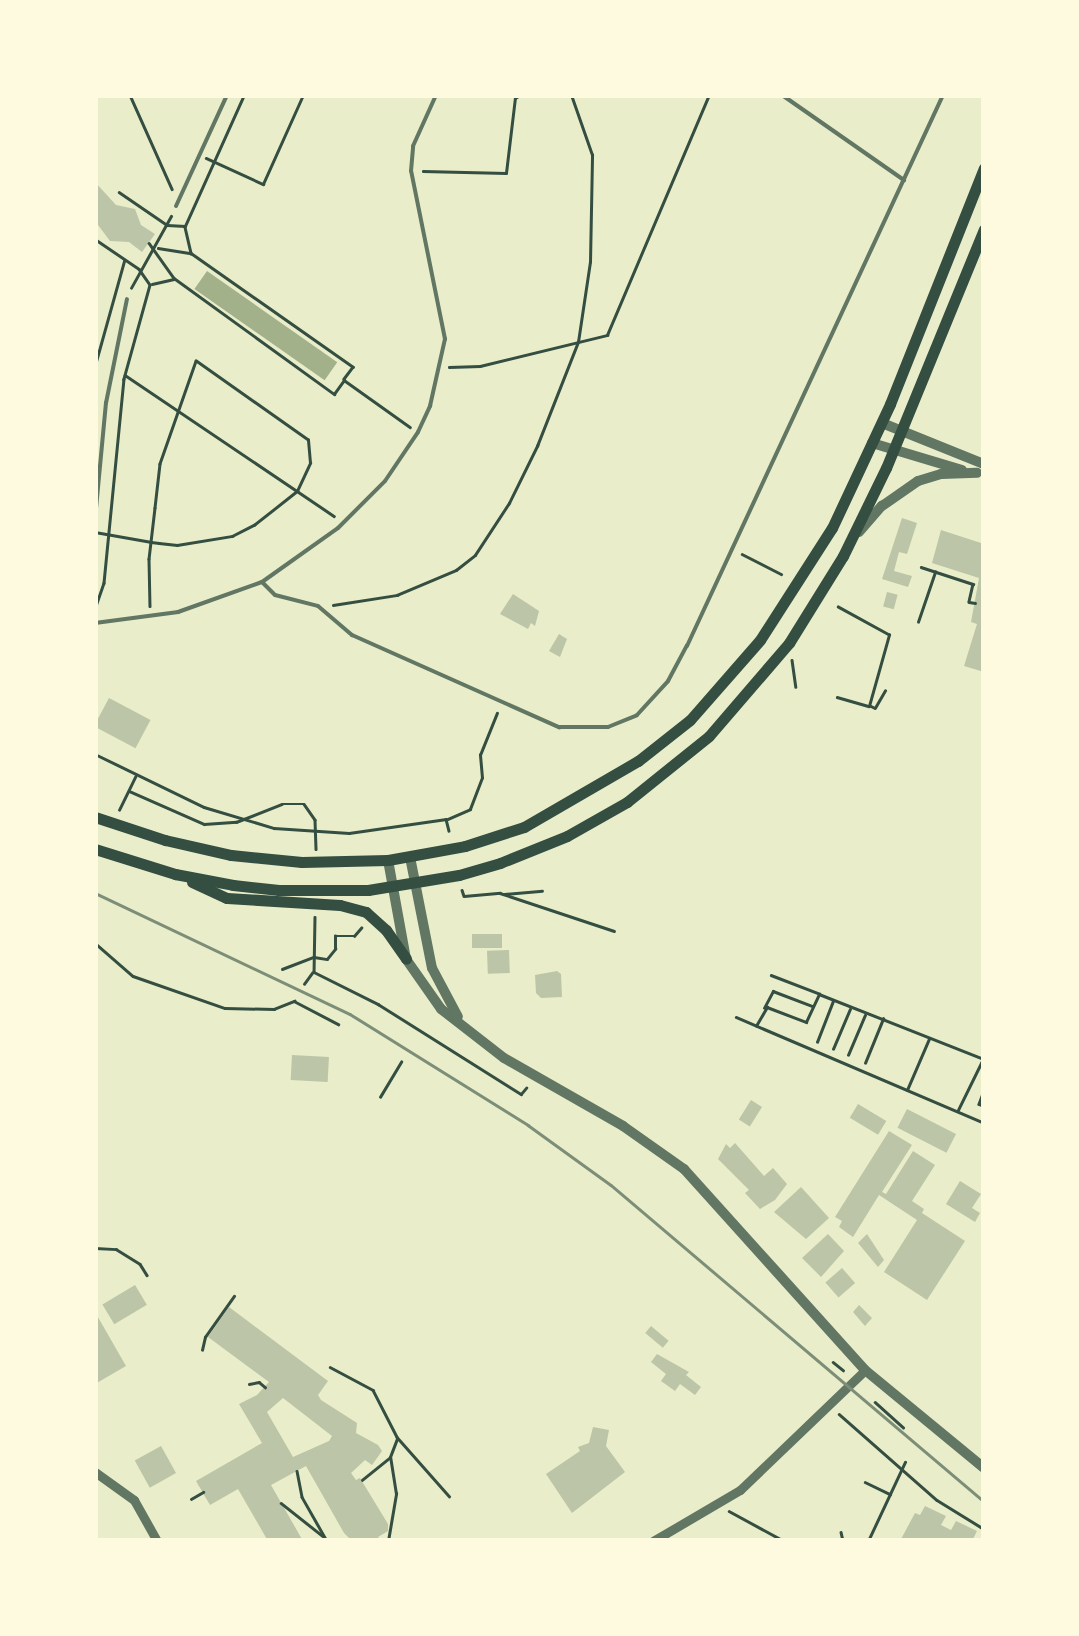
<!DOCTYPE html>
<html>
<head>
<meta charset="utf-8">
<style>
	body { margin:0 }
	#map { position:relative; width:1079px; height:1636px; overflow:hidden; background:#e9edc9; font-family:"PT Sans",sans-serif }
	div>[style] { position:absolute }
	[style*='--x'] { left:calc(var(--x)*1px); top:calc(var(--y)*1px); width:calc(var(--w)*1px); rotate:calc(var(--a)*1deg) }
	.water>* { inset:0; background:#a3b18a; transform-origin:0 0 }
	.building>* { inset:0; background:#bcc5a7; transform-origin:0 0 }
	.path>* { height:2.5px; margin:-1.25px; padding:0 1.25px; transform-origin:1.25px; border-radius:1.25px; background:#344e41 }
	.service>* { height:4px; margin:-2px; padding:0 2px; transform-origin:2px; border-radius:2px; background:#617663 }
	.minor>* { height:9px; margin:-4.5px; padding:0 4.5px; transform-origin:4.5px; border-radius:4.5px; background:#617663 }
	.tertiary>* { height:10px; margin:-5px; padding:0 5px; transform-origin:5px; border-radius:5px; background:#617663 }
	.secondary>* { height:11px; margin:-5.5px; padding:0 5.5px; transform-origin:5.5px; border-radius:5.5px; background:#344e41 }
	.tram>* { height:2.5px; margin:-1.25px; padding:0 1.25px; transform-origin:1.25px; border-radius:1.25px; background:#7c8e77 }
	span { translate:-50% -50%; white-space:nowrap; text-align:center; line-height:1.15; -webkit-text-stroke:8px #fefae0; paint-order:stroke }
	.frame { position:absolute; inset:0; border:98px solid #fefae0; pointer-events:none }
</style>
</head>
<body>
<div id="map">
	<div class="water">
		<i style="left:207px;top:271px;width:159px;height:22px;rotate:35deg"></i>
	</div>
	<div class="building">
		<i style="clip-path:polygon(95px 182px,116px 205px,135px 209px,141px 225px,155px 234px,142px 252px,129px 242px,110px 241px,95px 221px)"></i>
		<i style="clip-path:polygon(902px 518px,917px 523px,907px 554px,899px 552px,894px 571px,912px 576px,908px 587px,882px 579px)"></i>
		<i style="clip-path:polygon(941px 530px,984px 544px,984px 672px,964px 666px,977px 624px,971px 622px,979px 578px,932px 563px)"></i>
		<i style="left:887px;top:592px;width:11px;height:15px;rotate:15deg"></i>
		<i style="clip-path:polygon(513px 594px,539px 611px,535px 626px,531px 623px,528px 629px,500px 614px)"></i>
		<i style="clip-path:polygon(559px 634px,567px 639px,560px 657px,549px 651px)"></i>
		<i style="left:109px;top:698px;width:47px;height:32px;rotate:28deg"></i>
		<i style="left:502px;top:934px;width:14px;height:30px;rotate:90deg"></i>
		<i style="left:509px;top:950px;width:23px;height:22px;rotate:88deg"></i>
		<i style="clip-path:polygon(557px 971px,561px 974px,562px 997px,541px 998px,536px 993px,535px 975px)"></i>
		<i style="left:292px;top:1055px;width:37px;height:25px;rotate:3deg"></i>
		<i style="left:751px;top:1100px;width:13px;height:23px;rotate:32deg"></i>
		<i style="left:858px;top:1104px;width:33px;height:16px;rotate:31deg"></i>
		<i style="left:907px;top:1109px;width:55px;height:21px;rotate:27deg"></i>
		<i style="clip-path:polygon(889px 1131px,912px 1145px,882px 1192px,886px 1194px,913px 1151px,935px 1165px,912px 1201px,924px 1209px,922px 1213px,965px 1241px,927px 1300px,884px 1272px,917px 1220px,879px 1195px,853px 1237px,839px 1227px,842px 1221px,835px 1217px)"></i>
		<i style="clip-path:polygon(735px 1143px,764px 1176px,773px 1168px,787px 1184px,775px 1200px,760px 1209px,745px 1193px,749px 1190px,718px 1159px,726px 1144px,730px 1148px)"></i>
		<i style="clip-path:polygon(960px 1181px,981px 1194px,972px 1208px,980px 1213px,975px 1222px,946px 1204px)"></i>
		<i style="clip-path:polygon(801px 1187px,829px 1218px,806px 1239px,774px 1212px)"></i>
		<i style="clip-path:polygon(828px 1234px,844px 1251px,821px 1277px,802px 1258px)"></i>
		<i style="clip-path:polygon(867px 1234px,884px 1260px,878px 1267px,858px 1243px)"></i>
		<i style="left:842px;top:1268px;width:20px;height:22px;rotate:49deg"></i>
		<i style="left:135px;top:1285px;width:23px;height:38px;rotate:59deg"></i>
		<i style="clip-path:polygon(859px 1305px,872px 1318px,865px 1326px,853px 1312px)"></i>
		<i style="clip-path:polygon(evenodd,229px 1307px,328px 1381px,318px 1395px,321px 1400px,357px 1423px,356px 1433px,378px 1445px,382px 1451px,372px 1465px,365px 1460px,351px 1473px,356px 1480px,360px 1478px,388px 1524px,388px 1531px,378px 1537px,380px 1541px,352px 1541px,344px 1533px,306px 1466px,271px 1485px,303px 1541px,268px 1541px,238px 1489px,210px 1505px,196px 1481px,262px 1443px,239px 1404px,257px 1395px,269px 1382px,208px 1337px,229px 1307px,283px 1398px,332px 1436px,329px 1441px,293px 1457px,267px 1412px,283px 1398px)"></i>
		<i style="clip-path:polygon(95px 1312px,126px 1366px,95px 1384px)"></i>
		<i style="left:651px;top:1326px;width:23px;height:9px;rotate:40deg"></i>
		<i style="clip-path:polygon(657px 1354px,689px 1372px,686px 1375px,701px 1387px,695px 1395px,680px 1384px,675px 1391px,661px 1381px,666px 1374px,651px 1362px)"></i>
		<i style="clip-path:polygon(593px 1427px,609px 1430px,606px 1446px,625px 1472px,572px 1513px,546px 1474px,580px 1451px,578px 1447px,589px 1443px)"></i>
		<i style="left:161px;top:1446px;width:31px;height:30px;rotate:61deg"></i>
		<i style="clip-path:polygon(925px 1506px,946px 1516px,941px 1525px,951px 1530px,956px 1521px,977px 1531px,972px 1541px,900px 1541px,915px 1513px,920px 1515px)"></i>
	</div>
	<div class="path">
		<i style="--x:130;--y:95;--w:103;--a:65.9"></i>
		<i style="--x:206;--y:158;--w:63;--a:24.5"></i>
		<i style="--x:263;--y:184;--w:98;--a:-65.8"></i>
		<i style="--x:423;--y:171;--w:83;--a:1.4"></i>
		<i style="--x:506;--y:173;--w:76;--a:-83.2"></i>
		<i style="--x:515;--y:98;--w:6;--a:-31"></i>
		<i style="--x:119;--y:192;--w:58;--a:34.5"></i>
		<i style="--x:167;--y:225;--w:18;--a:3"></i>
		<i style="--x:185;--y:226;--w:144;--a:-65.8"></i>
		<i style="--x:185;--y:227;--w:27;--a:77"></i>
		<i style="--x:95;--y:239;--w:53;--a:34.3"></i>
		<i style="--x:139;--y:269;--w:19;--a:55"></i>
		<i style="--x:150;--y:285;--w:98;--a:105.5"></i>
		<i style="--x:124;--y:379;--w:205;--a:95.6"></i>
		<i style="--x:104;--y:583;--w:28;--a:109"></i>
		<i style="--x:149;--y:243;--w:43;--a:54.5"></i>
		<i style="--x:174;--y:278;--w:198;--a:35.9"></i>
		<i style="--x:334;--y:394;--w:17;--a:-54"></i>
		<i style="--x:344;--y:380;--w:81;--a:35.5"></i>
		<i style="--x:158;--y:248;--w:33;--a:9"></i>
		<i style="--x:191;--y:253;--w:198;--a:35.1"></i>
		<i style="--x:353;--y:367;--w:15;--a:127"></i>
		<i style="--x:152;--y:284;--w:22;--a:-13"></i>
		<i style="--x:131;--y:288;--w:82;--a:-60.9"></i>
		<i style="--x:95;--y:365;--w:108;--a:-74.4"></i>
		<i style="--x:449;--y:367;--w:31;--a:-2"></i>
		<i style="--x:480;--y:366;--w:131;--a:-13.7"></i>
		<i style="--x:607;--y:335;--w:261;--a:-67"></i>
		<i style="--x:125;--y:375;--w:252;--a:34"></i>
		<i style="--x:95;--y:532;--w:57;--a:10.1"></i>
		<i style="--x:151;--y:542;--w:8;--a:7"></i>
		<i style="--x:159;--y:543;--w:18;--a:6"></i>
		<i style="--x:177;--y:545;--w:56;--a:-9.3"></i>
		<i style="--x:232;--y:536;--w:25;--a:-27"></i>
		<i style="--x:254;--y:525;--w:55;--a:-38.3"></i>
		<i style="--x:297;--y:491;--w:31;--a:-65"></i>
		<i style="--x:310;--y:463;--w:23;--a:-95"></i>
		<i style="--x:308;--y:440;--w:137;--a:-144.8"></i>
		<i style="--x:196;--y:361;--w:109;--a:109.3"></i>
		<i style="--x:160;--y:464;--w:44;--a:96.5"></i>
		<i style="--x:155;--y:508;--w:51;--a:96.7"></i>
		<i style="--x:149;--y:559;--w:47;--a:88.8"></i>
		<i style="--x:742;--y:554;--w:44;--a:27.1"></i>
		<i style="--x:921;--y:567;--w:55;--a:18.1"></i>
		<i style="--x:973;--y:584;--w:18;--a:103"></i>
		<i style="--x:969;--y:602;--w:6;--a:9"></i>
		<i style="--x:333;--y:605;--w:65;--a:-8.9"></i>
		<i style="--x:397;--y:595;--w:64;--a:-23"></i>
		<i style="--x:456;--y:570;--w:24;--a:-38"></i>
		<i style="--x:475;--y:555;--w:62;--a:-56.8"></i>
		<i style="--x:509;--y:503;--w:64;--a:-63.8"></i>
		<i style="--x:537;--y:446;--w:112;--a:-68.5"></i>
		<i style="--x:578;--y:342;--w:81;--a:-81.5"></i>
		<i style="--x:590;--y:262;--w:107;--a:-88.9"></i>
		<i style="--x:592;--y:155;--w:64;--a:-109.3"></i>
		<i style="--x:918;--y:622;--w:53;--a:-71.2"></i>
		<i style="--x:792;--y:660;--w:27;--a:82"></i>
		<i style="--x:837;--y:697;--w:33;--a:16"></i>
		<i style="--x:869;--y:706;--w:74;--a:-74.3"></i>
		<i style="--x:889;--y:635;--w:58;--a:-151.2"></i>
		<i style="--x:871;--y:706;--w:4;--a:27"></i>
		<i style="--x:875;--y:708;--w:20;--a:-60"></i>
		<i style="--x:95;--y:754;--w:121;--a:25.9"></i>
		<i style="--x:204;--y:807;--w:73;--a:16.7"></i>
		<i style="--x:274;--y:828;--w:75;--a:3.8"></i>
		<i style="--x:349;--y:833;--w:98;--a:-8.2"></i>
		<i style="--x:446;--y:819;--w:12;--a:76"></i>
		<i style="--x:129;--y:791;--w:82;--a:23.7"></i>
		<i style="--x:204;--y:824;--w:32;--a:-4"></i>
		<i style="--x:236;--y:822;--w:49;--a:-21.4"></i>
		<i style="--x:282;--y:804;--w:22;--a:0"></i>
		<i style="--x:304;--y:804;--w:19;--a:55"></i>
		<i style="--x:315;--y:820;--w:29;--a:88"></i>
		<i style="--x:119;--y:810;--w:37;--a:-64"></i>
		<i style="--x:448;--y:819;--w:24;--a:-24"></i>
		<i style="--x:470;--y:809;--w:33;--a:-69"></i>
		<i style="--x:482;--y:778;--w:23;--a:-95"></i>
		<i style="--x:480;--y:755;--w:45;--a:-68"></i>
		<i style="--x:462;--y:890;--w:6;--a:72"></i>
		<i style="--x:464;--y:896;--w:36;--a:-5"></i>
		<i style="--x:500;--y:893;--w:120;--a:18.4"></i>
		<i style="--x:504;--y:894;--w:38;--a:-5"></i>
		<i style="--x:315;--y:917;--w:55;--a:91"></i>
		<i style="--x:314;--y:972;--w:72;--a:26.6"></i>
		<i style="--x:378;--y:1004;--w:169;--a:32.2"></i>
		<i style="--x:521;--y:1094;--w:8;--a:-50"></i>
		<i style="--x:95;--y:943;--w:50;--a:41"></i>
		<i style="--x:133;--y:976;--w:97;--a:19.2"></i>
		<i style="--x:225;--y:1008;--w:49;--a:1.2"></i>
		<i style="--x:274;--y:1009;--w:22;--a:-22"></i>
		<i style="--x:294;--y:1001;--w:50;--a:27.6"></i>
		<i style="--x:282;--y:969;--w:34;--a:-21"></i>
		<i style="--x:314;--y:957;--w:13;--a:9"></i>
		<i style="--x:327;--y:959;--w:13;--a:-51"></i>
		<i style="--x:335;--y:949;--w:13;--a:-90"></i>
		<i style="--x:335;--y:936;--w:19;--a:0"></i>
		<i style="--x:354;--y:936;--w:11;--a:-49"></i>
		<i style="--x:771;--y:975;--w:50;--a:21"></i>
		<i style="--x:304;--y:984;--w:14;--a:-54"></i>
		<i style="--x:764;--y:1008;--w:19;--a:-62"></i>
		<i style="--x:773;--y:991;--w:42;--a:21"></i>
		<i style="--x:736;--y:1017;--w:270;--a:23.1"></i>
		<i style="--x:756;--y:1026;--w:22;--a:-60"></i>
		<i style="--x:767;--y:1007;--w:42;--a:21"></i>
		<i style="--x:806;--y:1022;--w:31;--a:-65"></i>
		<i style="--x:819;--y:994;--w:177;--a:21.5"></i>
		<i style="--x:817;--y:1042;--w:44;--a:-68.7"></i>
		<i style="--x:833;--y:1049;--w:43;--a:-67"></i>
		<i style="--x:848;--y:1055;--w:43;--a:-67"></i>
		<i style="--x:865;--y:1063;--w:48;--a:-67.8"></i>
		<i style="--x:907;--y:1090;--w:56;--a:-66.7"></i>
		<i style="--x:984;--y:1091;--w:14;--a:111"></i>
		<i style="--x:979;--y:1104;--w:5;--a:22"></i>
		<i style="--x:380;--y:1097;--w:41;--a:-59"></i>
		<i style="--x:958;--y:1110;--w:57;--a:-63.9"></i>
		<i style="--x:95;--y:1248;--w:21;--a:3"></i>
		<i style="--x:116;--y:1249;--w:28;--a:32"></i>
		<i style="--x:140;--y:1264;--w:13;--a:58"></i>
		<i style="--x:202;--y:1350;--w:13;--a:-77"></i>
		<i style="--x:205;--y:1337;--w:50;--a:-54.7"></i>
		<i style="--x:833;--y:1362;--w:13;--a:39"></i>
		<i style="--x:330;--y:1367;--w:49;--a:28.1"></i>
		<i style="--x:373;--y:1390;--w:53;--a:62.9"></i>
		<i style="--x:397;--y:1437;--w:79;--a:48.6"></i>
		<i style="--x:249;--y:1384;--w:10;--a:-11"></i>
		<i style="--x:259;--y:1382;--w:8;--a:40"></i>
		<i style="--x:875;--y:1402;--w:38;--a:42"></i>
		<i style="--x:839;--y:1414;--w:130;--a:41.3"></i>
		<i style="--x:937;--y:1500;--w:55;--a:31.7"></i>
		<i style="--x:297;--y:1471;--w:26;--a:79"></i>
		<i style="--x:302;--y:1497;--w:51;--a:60.4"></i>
		<i style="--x:362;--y:1480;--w:35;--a:-39"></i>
		<i style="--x:865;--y:1482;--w:28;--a:26"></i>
		<i style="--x:191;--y:1499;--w:14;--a:-30"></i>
		<i style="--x:281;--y:1503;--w:55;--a:38.3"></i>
		<i style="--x:729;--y:1511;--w:63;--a:28.6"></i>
		<i style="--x:841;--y:1532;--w:9;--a:77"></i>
		<i style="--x:388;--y:1541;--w:48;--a:-80.3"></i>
		<i style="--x:396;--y:1494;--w:37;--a:-99"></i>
		<i style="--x:390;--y:1457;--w:19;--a:-69"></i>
		<i style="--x:868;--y:1541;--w:87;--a:-64.9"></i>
	</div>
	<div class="service">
		<i style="--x:782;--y:95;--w:149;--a:34.9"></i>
		<i style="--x:176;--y:206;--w:122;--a:-65.3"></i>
		<i style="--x:95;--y:519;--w:117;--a:-84.6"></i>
		<i style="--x:106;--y:403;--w:106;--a:-78.6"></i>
		<i style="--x:262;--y:582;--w:18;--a:45"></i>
		<i style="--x:275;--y:595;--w:44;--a:14.3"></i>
		<i style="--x:318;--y:606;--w:45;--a:40.5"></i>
		<i style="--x:352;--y:635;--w:227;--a:24"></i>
		<i style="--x:559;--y:727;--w:49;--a:0"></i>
		<i style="--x:608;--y:727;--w:31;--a:-22"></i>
		<i style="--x:637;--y:715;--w:46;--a:-47.6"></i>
		<i style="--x:668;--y:681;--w:40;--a:-62"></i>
		<i style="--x:687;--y:646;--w:608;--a:-65.08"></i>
		<i style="--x:95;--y:623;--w:84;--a:-7.5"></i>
		<i style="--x:178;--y:612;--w:89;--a:-19.7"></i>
		<i style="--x:262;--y:582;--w:93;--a:-35.4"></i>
		<i style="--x:338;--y:528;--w:66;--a:-45"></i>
		<i style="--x:385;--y:481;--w:59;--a:-56"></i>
		<i style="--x:418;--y:432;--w:29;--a:-65"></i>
		<i style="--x:430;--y:406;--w:69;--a:-77.4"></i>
		<i style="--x:445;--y:339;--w:171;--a:-101.4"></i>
		<i style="--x:411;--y:171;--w:25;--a:-85"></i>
		<i style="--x:413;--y:146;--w:56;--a:-65.7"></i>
	</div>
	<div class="minor">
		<i style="--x:95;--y:1472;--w:48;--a:35.7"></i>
		<i style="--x:134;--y:1500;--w:47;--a:60.7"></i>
		<i style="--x:653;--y:1541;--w:101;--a:-30.4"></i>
		<i style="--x:740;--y:1490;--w:173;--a:-43.8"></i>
	</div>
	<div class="tertiary">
		<i style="--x:882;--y:423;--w:110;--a:21.9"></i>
		<i style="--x:872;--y:443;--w:94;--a:16.7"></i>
		<i style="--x:859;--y:532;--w:35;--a:-49"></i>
		<i style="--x:882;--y:506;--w:44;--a:-34.8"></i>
		<i style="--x:918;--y:481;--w:24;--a:-17"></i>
		<i style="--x:941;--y:474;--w:36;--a:-2"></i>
		<i style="--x:410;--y:857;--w:113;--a:78.8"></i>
		<i style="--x:432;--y:968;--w:55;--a:62"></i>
		<i style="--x:388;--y:860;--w:101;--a:79.7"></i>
		<i style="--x:406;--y:959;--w:61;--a:55"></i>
		<i style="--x:441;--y:1009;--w:80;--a:37.9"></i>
		<i style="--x:504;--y:1058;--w:137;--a:29.7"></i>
		<i style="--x:623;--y:1126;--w:75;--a:35.2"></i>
		<i style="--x:684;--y:1169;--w:270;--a:48"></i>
		<i style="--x:865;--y:1370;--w:154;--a:39.5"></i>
	</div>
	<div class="secondary">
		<i style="--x:95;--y:817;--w:74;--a:18.2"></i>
		<i style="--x:165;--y:840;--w:68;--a:12.8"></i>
		<i style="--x:231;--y:855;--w:71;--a:5.6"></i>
		<i style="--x:302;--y:862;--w:86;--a:-1.3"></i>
		<i style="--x:388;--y:860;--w:78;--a:-10.3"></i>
		<i style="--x:465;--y:846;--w:62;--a:-17.9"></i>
		<i style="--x:524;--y:827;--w:132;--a:-30.1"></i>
		<i style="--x:638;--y:761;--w:66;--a:-38.3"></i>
		<i style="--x:690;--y:720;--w:106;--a:-48.8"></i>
		<i style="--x:760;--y:640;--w:133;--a:-57.3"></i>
		<i style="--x:832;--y:528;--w:137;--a:-64.9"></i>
		<i style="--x:890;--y:404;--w:254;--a:-68.3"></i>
		<i style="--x:95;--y:849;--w:84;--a:17.4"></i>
		<i style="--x:175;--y:874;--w:59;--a:10.7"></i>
		<i style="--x:233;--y:885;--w:46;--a:6.2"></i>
		<i style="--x:279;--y:890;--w:89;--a:0"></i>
		<i style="--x:368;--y:890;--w:92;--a:-9.4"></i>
		<i style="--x:459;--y:875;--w:43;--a:-16.3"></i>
		<i style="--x:500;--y:863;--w:72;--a:-21.9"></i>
		<i style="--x:567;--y:836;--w:69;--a:-29.5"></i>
		<i style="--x:627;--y:802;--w:105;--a:-38.8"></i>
		<i style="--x:709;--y:736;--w:123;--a:-49.3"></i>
		<i style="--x:789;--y:643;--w:102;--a:-58.2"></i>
		<i style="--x:843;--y:556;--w:98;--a:-64"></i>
		<i style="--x:886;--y:468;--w:258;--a:-67.7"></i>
		<i style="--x:192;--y:882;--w:38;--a:25"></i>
		<i style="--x:227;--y:898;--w:113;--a:3.5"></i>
		<i style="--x:340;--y:905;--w:27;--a:15"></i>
		<i style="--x:366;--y:912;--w:27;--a:42"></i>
		<i style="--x:386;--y:930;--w:35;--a:55"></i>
	</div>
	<div class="tram">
		<i style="--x:95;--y:893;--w:282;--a:25.4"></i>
		<i style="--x:350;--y:1014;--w:210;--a:31.9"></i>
		<i style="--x:528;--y:1125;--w:102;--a:35.9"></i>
		<i style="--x:611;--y:1185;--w:489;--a:40.3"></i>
	</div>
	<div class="frame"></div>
</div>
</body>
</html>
